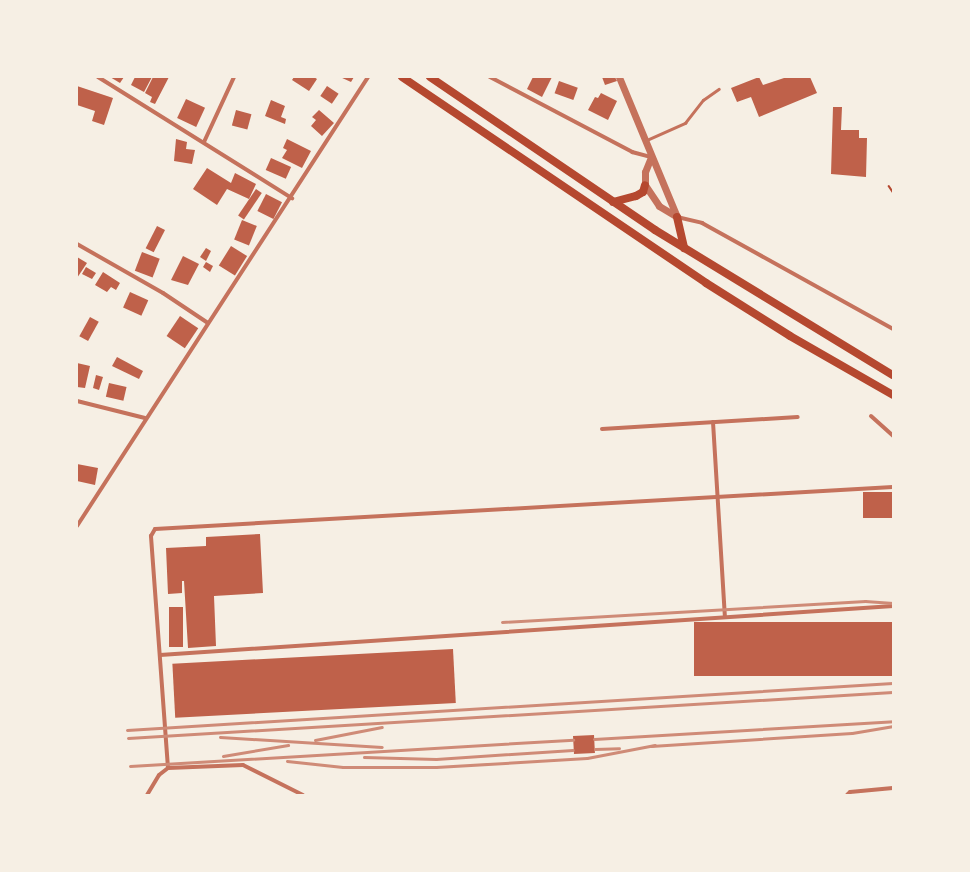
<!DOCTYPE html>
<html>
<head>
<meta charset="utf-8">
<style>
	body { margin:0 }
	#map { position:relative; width:970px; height:872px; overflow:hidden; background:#f6efe4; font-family:Manrope,sans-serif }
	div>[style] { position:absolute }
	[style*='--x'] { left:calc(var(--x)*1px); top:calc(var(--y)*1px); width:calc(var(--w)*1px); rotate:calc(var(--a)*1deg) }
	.building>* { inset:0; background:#bf614a; transform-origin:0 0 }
	.path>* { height:1.5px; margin:-0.75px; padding:0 0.75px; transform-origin:0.75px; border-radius:0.75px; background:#b5482f }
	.service>* { height:2.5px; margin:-1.25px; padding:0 1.25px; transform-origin:1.25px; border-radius:1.25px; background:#c5725c }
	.minor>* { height:4px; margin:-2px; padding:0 2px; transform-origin:2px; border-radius:2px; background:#c5725c }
	.tertiary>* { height:7px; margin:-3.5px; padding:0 3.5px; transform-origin:3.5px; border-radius:3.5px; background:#c5725c }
	.secondary>* { height:8px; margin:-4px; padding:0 4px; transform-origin:4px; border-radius:4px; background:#b5482f }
	.rail>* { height:3px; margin:-1.5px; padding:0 1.5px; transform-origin:1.5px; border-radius:1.5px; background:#cf8b77 }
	span { translate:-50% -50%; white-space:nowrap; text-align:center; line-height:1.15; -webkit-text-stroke:3.5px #f6efe4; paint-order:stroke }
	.frame { position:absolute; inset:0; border:78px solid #f6efe4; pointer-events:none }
</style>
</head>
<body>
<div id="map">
	<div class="building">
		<i style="clip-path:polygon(110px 77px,124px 77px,120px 83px)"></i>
		<i style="clip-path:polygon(135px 77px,152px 77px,144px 92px,131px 85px)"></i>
		<i style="clip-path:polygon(153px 77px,169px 77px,155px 104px,150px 102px,152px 97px,145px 93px)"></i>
		<i style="clip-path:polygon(294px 77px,314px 77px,317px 79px,309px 91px,292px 80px)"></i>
		<i style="clip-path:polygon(340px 77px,354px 77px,351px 82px)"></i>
		<i style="clip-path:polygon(533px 77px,552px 77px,542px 97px,527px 89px)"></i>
		<i style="clip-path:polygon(602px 77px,615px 77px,617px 81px,605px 85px)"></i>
		<i style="clip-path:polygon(759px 77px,763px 85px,787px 77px,810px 77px,817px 93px,759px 117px,751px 97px,737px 102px,731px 88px)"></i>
		<i style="left:559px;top:81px;width:20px;height:13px;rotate:20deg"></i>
		<i style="clip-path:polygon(77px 86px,113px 98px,104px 125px,92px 121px,95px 111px,77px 105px)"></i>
		<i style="left:327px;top:86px;width:14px;height:12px;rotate:34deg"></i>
		<i style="clip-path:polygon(601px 93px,617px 101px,608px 120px,588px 110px,595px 97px,598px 98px)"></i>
		<i style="left:186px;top:99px;width:21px;height:21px;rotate:25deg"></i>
		<i style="clip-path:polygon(271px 100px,285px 106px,281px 117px,286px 119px,285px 124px,265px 116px)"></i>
		<i style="clip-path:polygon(833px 107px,842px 107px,841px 130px,859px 130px,859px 138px,867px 138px,866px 177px,831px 174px)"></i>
		<i style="left:236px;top:110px;width:16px;height:16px;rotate:15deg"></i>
		<i style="clip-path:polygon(319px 110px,334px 123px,322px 136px,311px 126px,316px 120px,312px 117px)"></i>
		<i style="clip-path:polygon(176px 139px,187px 142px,186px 149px,195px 150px,192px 164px,174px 161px)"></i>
		<i style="clip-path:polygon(287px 139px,311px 151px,302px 168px,282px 158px,287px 150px,283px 148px)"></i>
		<i style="left:271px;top:158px;width:22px;height:13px;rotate:24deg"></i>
		<i style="clip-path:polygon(207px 168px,231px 183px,235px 173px,256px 184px,249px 199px,227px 189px,217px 205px,193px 189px)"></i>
		<i style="left:256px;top:189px;width:7px;height:32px;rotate:34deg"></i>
		<i style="left:266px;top:194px;width:18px;height:19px;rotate:27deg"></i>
		<i style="left:242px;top:220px;width:16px;height:21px;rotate:22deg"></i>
		<i style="left:157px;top:226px;width:9px;height:25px;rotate:27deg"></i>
		<i style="left:231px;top:246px;width:19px;height:23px;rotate:32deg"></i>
		<i style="clip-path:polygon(206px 248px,211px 251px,206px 261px,200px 257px)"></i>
		<i style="left:142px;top:252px;width:19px;height:20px;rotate:21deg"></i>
		<i style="clip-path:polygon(183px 256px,199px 264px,188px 285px,171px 280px)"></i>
		<i style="clip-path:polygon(77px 257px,87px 263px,77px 278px)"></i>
		<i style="clip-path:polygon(206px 262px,213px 266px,210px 272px,203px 267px)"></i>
		<i style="clip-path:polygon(86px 267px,96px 273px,92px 279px,82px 274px)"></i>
		<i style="clip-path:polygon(103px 272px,120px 283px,116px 290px,111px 287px,107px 292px,95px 285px)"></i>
		<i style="left:130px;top:292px;width:20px;height:17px;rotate:24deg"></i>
		<i style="left:180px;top:316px;width:22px;height:24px;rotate:34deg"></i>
		<i style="left:90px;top:317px;width:10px;height:22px;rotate:29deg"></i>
		<i style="clip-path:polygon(117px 357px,143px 371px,139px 379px,112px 366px)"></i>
		<i style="clip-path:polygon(77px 363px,90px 366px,85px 388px,77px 387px)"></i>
		<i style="clip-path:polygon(96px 375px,103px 377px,99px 390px,93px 388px)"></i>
		<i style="left:109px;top:383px;width:18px;height:14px;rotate:13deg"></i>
		<i style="clip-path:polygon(77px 464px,98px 468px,95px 485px,77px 481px)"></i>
		<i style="left:893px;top:492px;width:26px;height:30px;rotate:90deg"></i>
		<i style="clip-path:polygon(260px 534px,263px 593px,214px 596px,216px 646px,188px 648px,184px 581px,182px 581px,182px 593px,168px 594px,166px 548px,206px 546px,206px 537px)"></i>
		<i style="left:169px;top:607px;width:14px;height:40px"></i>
		<i style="left:893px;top:622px;width:54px;height:199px;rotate:90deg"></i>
		<i style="left:453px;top:649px;width:54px;height:281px;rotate:87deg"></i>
		<i style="left:594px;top:735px;width:18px;height:21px;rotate:87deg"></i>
	</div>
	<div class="path">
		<i style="--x:889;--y:186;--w:7;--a:56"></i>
	</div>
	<div class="service">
		<i style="--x:647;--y:140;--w:42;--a:-24.1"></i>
		<i style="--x:685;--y:123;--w:29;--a:-52"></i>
		<i style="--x:703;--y:100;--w:19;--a:-35"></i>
	</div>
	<div class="minor">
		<i style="--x:98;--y:77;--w:229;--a:32"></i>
		<i style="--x:490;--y:77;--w:161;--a:27.8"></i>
		<i style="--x:632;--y:152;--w:20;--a:15"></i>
		<i style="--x:204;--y:142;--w:72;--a:-65.2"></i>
		<i style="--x:677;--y:217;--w:26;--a:13"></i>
		<i style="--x:702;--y:223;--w:218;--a:29"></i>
		<i style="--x:77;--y:244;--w:99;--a:29.7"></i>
		<i style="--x:163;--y:293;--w:54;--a:33.7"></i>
		<i style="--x:77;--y:401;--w:70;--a:14"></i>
		<i style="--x:871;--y:416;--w:30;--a:42"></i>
		<i style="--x:713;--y:422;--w:195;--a:86.5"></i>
		<i style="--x:602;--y:429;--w:196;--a:-3.5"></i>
		<i style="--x:77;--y:526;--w:535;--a:-57.05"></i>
		<i style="--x:160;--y:655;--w:735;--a:-3.82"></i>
		<i style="--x:168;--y:768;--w:75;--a:-2.3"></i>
		<i style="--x:243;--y:765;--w:67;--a:26.6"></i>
		<i style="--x:147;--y:795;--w:23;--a:-59"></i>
		<i style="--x:159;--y:775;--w:11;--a:-38"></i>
		<i style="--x:168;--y:768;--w:233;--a:-94.2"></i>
		<i style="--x:151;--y:536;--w:8;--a:-60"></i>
		<i style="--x:155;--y:529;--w:739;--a:-3.26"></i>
		<i style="--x:847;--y:795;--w:4;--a:-45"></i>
		<i style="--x:850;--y:792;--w:43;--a:-5.3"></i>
	</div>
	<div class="tertiary">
		<i style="--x:619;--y:77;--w:152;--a:67.5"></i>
		<i style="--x:651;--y:157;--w:16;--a:112"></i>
		<i style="--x:645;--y:172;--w:13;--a:90"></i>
		<i style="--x:645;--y:185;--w:25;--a:56"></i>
		<i style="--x:659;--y:206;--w:21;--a:31"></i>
	</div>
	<div class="secondary">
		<i style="--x:402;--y:77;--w:367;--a:34.1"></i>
		<i style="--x:706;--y:283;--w:99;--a:32.2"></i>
		<i style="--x:790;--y:336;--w:119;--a:29.8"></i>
		<i style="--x:430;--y:77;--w:272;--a:34.2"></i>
		<i style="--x:655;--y:230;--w:279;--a:31.4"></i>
		<i style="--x:613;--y:202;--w:24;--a:-15"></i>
		<i style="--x:636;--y:196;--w:8;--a:-30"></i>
		<i style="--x:643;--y:192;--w:7;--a:-74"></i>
		<i style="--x:677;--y:217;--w:32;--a:77"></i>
	</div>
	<div class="rail">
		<i style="--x:502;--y:622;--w:364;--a:-3.3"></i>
		<i style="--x:865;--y:601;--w:28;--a:4"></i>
		<i style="--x:127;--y:730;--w:767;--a:-3.51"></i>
		<i style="--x:220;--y:737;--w:162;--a:3.5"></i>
		<i style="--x:128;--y:738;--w:766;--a:-3.44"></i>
		<i style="--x:594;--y:739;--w:300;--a:-3.4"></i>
		<i style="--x:315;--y:740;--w:68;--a:-11"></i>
		<i style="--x:651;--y:746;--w:201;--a:-3.7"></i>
		<i style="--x:852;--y:733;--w:42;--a:-9.7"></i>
		<i style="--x:595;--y:749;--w:24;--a:-2"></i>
		<i style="--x:223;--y:756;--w:66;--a:-9.6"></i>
		<i style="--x:364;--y:757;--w:72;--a:1.6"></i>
		<i style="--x:436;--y:759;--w:137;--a:-3.8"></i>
		<i style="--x:287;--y:761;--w:56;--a:6.1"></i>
		<i style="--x:343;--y:767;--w:93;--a:0"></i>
		<i style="--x:436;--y:767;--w:151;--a:-3.4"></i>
		<i style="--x:587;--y:758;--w:69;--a:-10.8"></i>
		<i style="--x:130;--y:766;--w:444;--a:-3.4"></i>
	</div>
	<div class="frame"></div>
</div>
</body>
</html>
